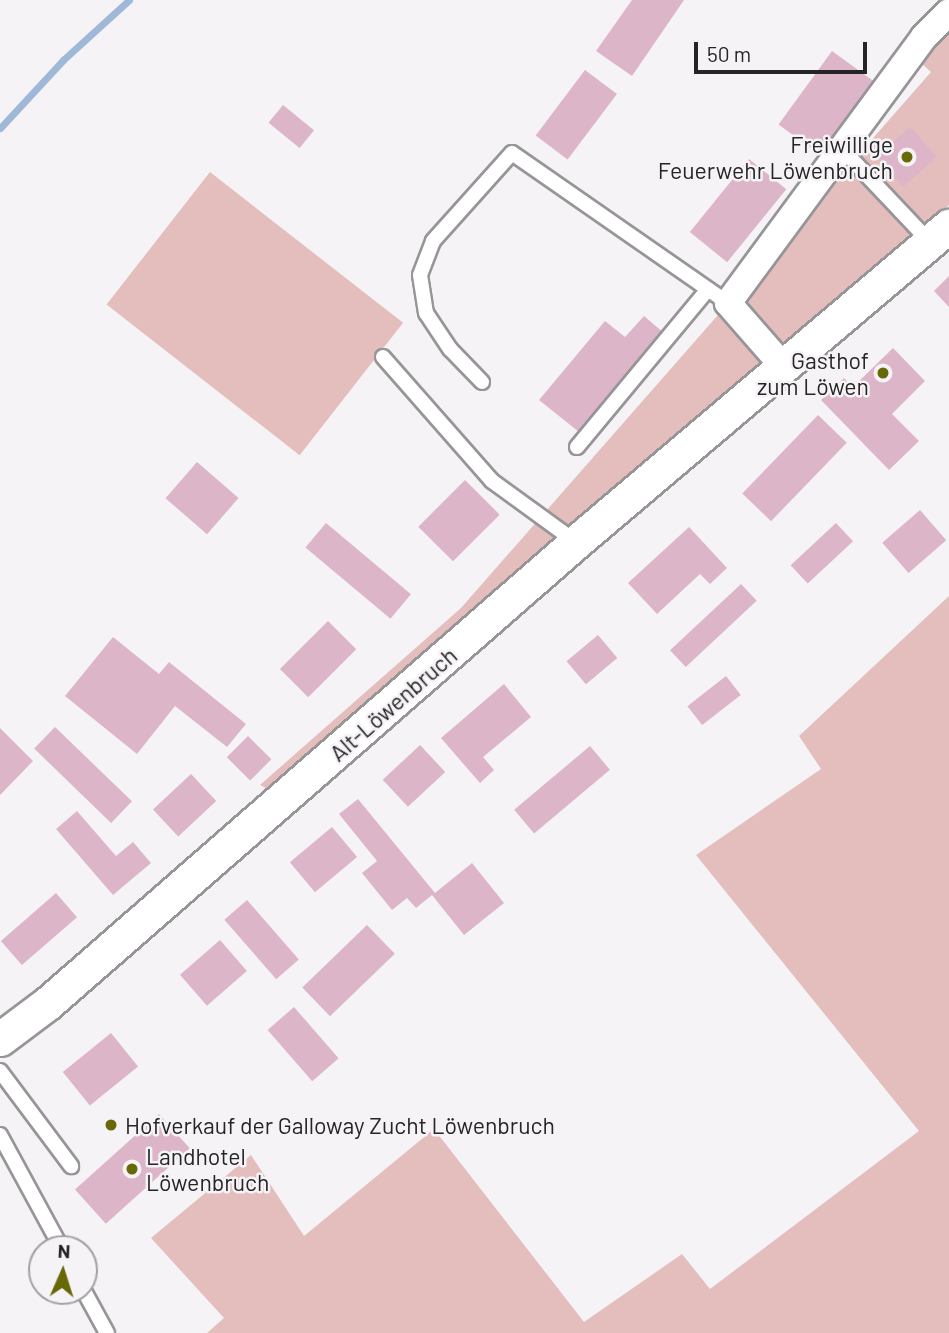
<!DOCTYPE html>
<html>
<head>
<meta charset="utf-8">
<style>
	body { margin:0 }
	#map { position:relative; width:949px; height:1333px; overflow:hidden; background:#f6f3f7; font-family:Barlow,sans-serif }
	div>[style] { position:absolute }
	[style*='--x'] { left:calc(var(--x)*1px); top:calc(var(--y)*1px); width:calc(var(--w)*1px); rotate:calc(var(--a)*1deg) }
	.green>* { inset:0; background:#e4bdbd; transform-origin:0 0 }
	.stream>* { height:7px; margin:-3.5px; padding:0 3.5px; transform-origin:3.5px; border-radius:3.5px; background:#9fb8d8 }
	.building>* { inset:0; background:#ddb5c9; transform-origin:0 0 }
	.roads { filter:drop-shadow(2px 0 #989599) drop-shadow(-2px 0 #989599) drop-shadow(0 2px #989599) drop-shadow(0 -2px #989599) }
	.service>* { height:14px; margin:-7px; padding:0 7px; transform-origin:7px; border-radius:7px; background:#fff }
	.minor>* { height:26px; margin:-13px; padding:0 13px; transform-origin:13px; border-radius:13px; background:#fff }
	.tertiary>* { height:33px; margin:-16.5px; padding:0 16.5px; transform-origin:16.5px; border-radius:16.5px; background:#fff }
	.dots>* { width:19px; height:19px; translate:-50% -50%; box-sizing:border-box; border:4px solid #f6f3f7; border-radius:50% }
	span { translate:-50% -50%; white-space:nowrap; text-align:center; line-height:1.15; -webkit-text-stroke:5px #f6f3f7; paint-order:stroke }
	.poi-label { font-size:23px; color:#252426 }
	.right { translate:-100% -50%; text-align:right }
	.left { translate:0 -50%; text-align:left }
	.street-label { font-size:23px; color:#252426 }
	.north { position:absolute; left:28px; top:1235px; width:70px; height:70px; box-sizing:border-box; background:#f6f3f7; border:2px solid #a2a0a3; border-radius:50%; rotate:3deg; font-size:19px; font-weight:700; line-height:28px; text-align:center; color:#252426 }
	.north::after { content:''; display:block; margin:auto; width:24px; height:32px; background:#676806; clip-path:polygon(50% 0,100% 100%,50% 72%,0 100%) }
	.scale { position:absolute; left:694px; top:42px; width:173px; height:32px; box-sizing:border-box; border:4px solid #252426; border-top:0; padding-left:9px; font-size:21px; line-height:24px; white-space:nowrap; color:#252426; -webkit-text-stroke:5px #f6f3f7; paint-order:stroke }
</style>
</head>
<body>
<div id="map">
	<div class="green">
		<i style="clip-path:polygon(949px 25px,949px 205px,601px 504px,276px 793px,260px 785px,461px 608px,931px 72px,921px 63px)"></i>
		<i style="left:210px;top:172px;width:245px;height:168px;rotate:38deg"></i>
		<i style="clip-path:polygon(949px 596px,949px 1333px,207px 1333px,224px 1318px,151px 1238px,251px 1155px,304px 1236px,434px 1129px,584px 1322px,682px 1254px,710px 1289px,919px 1131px,696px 855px,821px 769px,799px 736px)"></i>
	</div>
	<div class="stream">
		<i style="--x:0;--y:128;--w:93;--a:-47.2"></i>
		<i style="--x:63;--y:60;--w:89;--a:-42.3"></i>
	</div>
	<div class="building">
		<i style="clip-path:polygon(632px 0,684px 0,632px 76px,596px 51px)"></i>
		<i style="left:832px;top:51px;width:52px;height:91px;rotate:36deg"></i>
		<i style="left:585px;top:70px;width:40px;height:82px;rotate:37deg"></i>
		<i style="left:283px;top:105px;width:40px;height:23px;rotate:39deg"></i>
		<i style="left:910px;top:127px;width:40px;height:45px;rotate:48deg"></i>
		<i style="left:749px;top:159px;width:48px;height:94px;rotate:39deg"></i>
		<i style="clip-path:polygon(949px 276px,949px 307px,934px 291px)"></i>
		<i style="clip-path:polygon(644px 316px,664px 333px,579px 432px,539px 400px,605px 321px,625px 337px)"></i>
		<i style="clip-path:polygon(893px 348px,925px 381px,892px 414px,919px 441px,889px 470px,821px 400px,844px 378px,853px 387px)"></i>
		<i style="left:818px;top:415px;width:40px;height:109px;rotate:44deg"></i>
		<i style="left:197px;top:462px;width:55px;height:48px;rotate:41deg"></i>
		<i style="left:465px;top:480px;width:49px;height:66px;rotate:45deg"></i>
		<i style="left:920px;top:510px;width:40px;height:50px;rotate:49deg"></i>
		<i style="left:326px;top:523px;width:111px;height:32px;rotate:40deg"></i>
		<i style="left:836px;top:523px;width:25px;height:62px;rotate:47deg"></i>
		<i style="clip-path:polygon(689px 527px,727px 568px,710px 584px,700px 574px,657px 614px,628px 583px)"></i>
		<i style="left:741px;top:584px;width:23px;height:97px;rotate:47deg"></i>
		<i style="left:328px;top:621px;width:40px;height:68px;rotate:45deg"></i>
		<i style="left:598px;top:635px;width:30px;height:41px;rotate:50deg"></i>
		<i style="clip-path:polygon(113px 637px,159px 674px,169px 662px,246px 724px,227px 747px,175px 706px,137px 754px,65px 696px)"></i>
		<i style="left:726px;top:676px;width:24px;height:49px;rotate:52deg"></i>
		<i style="clip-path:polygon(504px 684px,531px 717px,483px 757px,494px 770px,480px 783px,441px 738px)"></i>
		<i style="left:55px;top:727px;width:107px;height:30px;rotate:44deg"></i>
		<i style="clip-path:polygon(0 728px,33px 761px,0 795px)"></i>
		<i style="left:248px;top:736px;width:33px;height:30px;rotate:45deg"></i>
		<i style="left:420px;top:745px;width:37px;height:51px;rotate:47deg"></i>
		<i style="left:590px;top:746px;width:31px;height:99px;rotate:50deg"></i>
		<i style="left:191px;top:774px;width:37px;height:52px;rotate:47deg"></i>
		<i style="clip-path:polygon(358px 799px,435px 893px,472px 863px,504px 903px,464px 935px,432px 895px,416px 908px,407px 898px,392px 910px,362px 873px,377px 861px,339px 814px)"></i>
		<i style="clip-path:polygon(77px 811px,116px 856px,133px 842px,151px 863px,113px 895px,56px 829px)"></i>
		<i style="left:332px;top:827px;width:39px;height:55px;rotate:50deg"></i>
		<i style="left:56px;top:893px;width:32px;height:73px;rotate:49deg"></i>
		<i style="left:247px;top:900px;width:79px;height:30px;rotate:49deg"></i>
		<i style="left:367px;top:925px;width:40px;height:90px;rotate:46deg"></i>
		<i style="left:220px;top:940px;width:41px;height:53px;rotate:49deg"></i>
		<i style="left:294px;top:1007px;width:68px;height:35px;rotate:49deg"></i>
		<i style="left:111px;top:1033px;width:43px;height:62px;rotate:51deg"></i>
		<i style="left:159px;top:1114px;width:46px;height:113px;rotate:48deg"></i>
	</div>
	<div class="roads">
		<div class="service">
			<i style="--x:842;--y:149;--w:128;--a:46.6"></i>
			<i style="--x:383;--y:357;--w:165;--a:48.7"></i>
			<i style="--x:492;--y:481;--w:104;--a:36"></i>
			<i style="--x:482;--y:382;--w:46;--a:-134.1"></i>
			<i style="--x:450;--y:349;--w:43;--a:-123.7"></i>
			<i style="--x:426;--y:313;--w:38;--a:-99"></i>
			<i style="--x:420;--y:275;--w:36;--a:-69"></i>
			<i style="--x:433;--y:241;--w:118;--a:-48.1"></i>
			<i style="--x:512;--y:153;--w:263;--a:34.8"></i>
			<i style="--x:577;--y:447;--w:205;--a:-50.3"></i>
			<i style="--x:0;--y:1071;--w:119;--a:53.2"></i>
			<i style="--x:0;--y:1135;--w:130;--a:61.5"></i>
			<i style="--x:84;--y:1291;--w:48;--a:61.3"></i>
		</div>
		<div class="minor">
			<i style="--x:783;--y:366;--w:84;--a:-131.1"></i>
			<i style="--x:728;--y:303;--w:330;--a:-53.6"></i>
			<i style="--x:924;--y:37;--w:35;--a:-45"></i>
		</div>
		<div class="tertiary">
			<i style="--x:0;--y:1039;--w:60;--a:-36.9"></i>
			<i style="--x:48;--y:1003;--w:701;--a:-41.12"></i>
			<i style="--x:576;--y:542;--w:489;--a:-40.3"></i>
		</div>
	</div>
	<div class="dots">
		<i style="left:907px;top:157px;background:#676806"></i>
		<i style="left:883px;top:373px;background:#676806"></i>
		<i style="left:111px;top:1125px;background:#676806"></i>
		<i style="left:132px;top:1169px;background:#676806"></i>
	</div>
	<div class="poi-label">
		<span class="right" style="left:893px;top:157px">Freiwillige<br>Feuerwehr Löwenbruch</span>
		<span class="right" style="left:869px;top:373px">Gasthof<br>zum Löwen</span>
		<span class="left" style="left:125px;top:1125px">Hofverkauf der Galloway Zucht Löwenbruch</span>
		<span class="left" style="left:146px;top:1169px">Landhotel<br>Löwenbruch</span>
	</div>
	<div class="street-label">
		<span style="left:393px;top:704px;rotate:-41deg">Alt-Löwenbruch</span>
	</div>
	<div class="north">N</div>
	<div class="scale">50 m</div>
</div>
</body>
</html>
